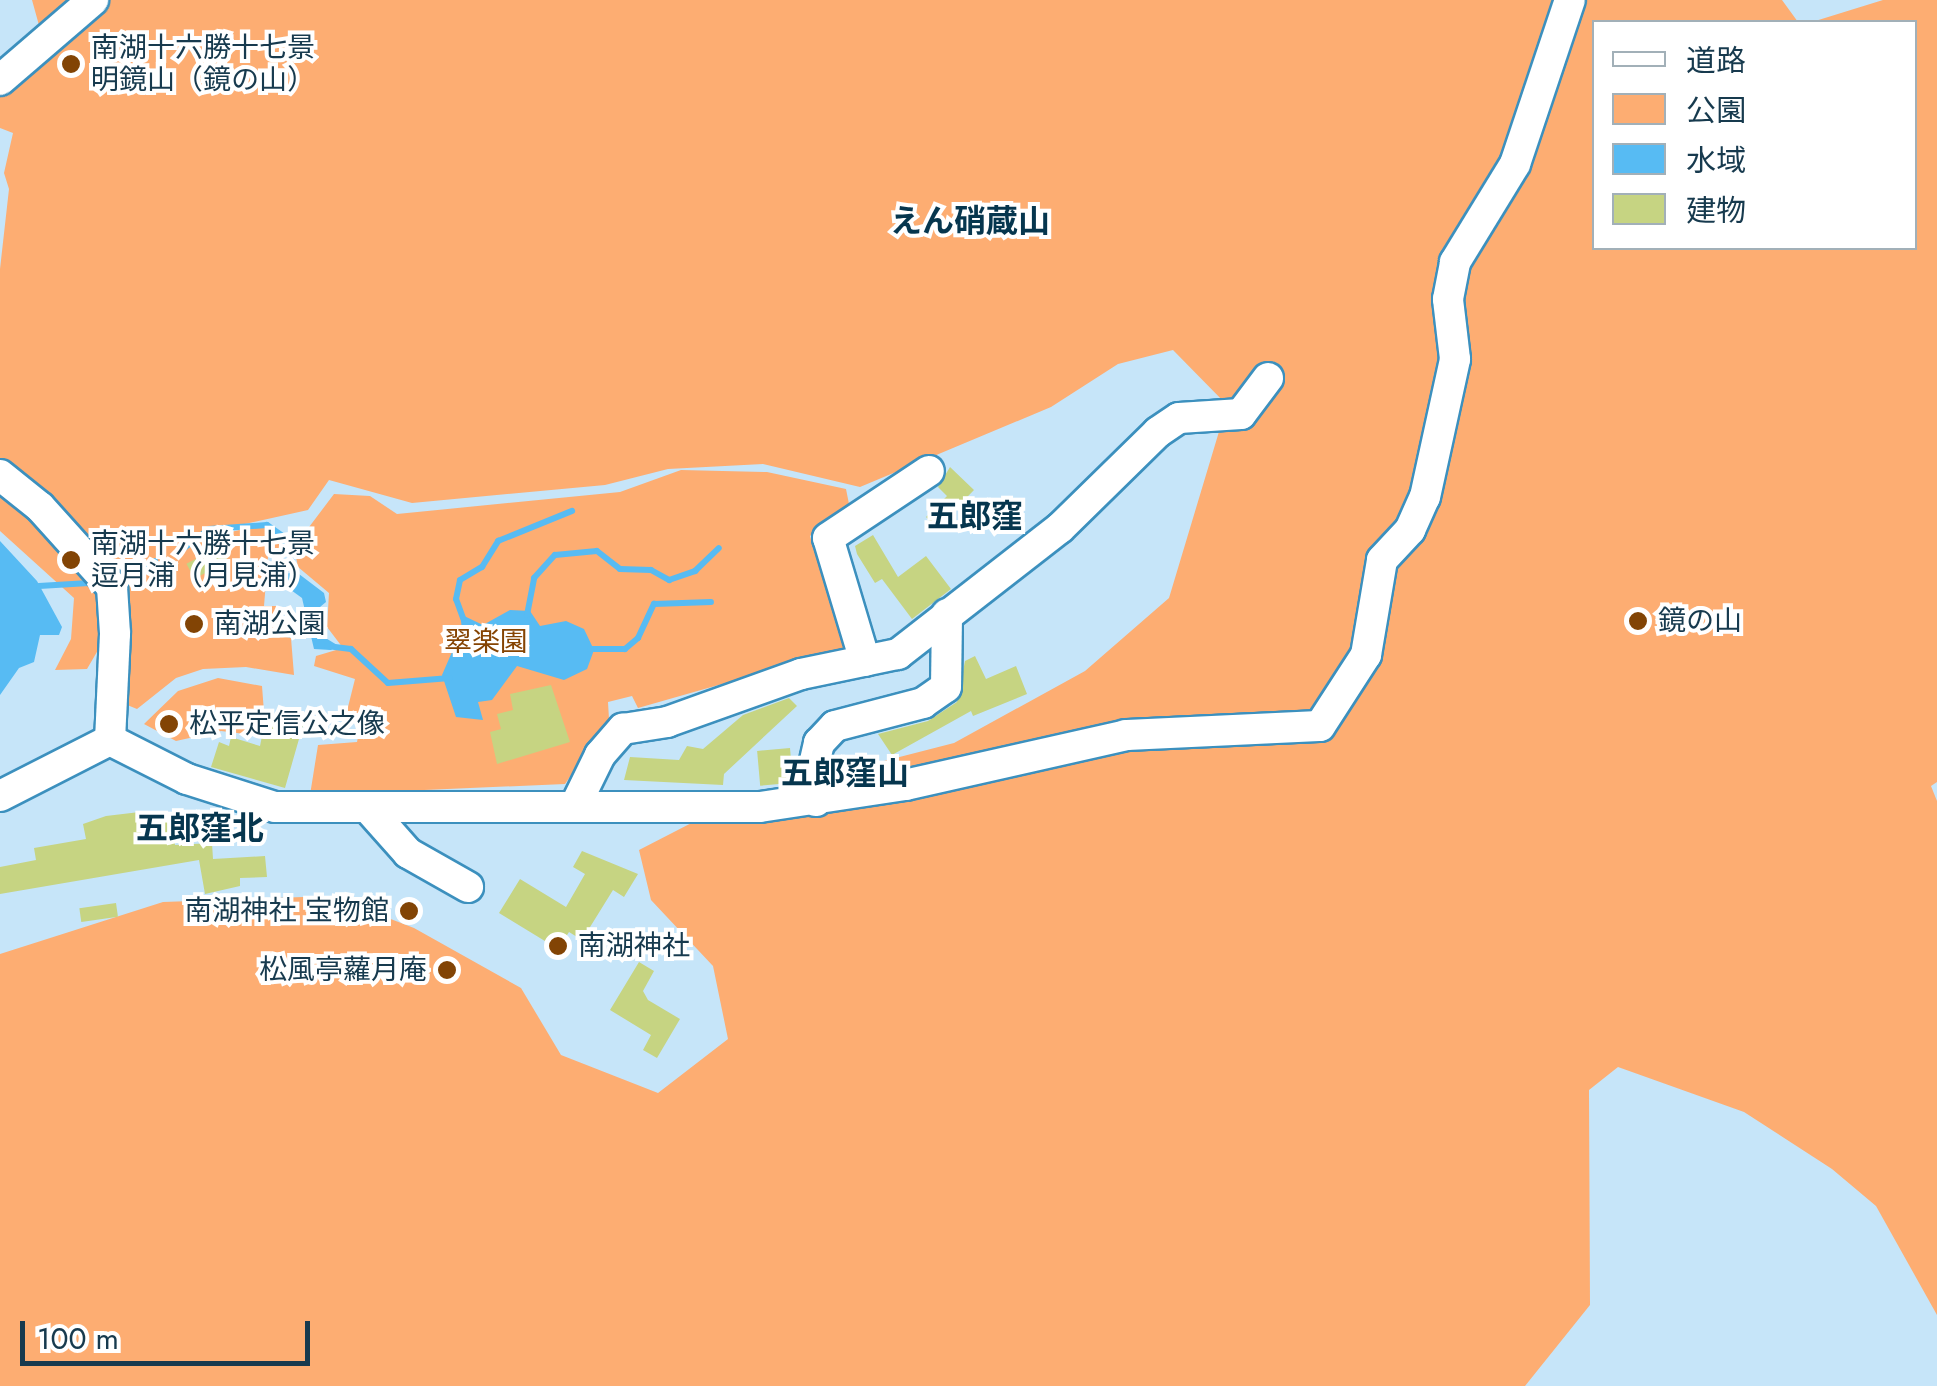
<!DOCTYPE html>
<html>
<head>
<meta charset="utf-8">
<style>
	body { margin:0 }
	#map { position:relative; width:1937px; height:1386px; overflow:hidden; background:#c6e5f9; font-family:Jost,"Noto Sans JP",sans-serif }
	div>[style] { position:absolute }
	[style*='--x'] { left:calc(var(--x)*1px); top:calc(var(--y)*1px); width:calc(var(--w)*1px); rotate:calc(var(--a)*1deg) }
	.green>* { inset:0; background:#fdad72 }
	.water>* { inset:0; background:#57bbf3 }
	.stream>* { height:6px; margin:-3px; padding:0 3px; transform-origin:3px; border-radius:3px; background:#57bbf3 }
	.building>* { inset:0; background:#c6d482; transform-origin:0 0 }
	.roads { filter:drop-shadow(2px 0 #3c90be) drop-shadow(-2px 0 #3c90be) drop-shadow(0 2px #3c90be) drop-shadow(0 -2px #3c90be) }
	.minor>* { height:30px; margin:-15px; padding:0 15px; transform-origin:15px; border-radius:15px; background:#fff }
	.dots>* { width:28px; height:28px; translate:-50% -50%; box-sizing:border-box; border:5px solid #fff; border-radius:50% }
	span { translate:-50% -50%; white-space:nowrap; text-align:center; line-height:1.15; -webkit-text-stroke:8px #fff; paint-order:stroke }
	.poi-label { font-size:28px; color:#173a4e }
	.left { translate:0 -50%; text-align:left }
	.right { translate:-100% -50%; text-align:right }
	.park-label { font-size:28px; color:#854403 }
	.quarter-label { font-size:32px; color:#06364e; font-weight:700 }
	.legend { position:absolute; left:1592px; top:20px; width:325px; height:230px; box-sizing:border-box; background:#fff; border:2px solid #a2b0b8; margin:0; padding:12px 18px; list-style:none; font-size:30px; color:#173a4e }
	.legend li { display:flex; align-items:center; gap:20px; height:50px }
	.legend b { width:50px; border:2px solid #a2b0b8 }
	.scale { position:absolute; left:20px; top:1321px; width:290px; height:45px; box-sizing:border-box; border:5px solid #173a4e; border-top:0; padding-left:12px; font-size:30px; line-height:35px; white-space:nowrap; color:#173a4e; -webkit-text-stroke:8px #fff; paint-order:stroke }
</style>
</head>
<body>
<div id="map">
	<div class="green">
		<i style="clip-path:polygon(32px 0,1782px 0,1798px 22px,1594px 22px,1594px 248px,1914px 248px,1914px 22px,1812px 22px,1883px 0,1937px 0,1937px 782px,1931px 786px,1937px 801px,1937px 1315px,1876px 1206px,1832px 1169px,1744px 1112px,1618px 1067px,1589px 1090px,1590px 1305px,1525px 1386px,0 1386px,0 954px,163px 902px,331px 896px,414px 928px,521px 988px,561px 1055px,658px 1093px,728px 1039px,713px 966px,651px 900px,639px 850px,740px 798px,954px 743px,1085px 671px,1169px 598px,1227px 405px,1173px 350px,1118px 364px,1051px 407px,860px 487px,763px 464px,668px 469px,605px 485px,412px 503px,329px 480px,308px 510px,213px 531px,203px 538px,258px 526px,271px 530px,284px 550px,268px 557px,264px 606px,277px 606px,279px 636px,291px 638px,294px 675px,246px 667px,203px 669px,176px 678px,137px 709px,115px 700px,118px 574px,132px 568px,118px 568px,100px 608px,101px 645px,87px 669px,55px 670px,71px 639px,74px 598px,0 531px,0 269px,9px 189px,4px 173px,13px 133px,0 128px,0 88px,45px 47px)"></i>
		<i style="clip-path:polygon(681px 470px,767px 472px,846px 489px,849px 504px,810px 536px,845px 649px,638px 708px,632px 696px,608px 702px,609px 719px,565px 784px,310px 795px,318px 745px,357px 742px,361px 722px,347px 711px,355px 679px,314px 666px,316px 656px,343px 648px,327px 627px,329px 593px,298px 567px,294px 547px,334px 494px,370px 496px,397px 514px,620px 492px)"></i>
		<i style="clip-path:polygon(218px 678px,262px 686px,264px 712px,253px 735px,221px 731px,176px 741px,144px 724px,178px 691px)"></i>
	</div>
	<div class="water">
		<i style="clip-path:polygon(0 541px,37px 581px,62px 627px,59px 635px,40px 635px,34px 662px,19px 668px,0 695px)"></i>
		<i style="clip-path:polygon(295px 571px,324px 593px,326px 602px,314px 612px,322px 613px,324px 637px,337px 645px,331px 650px,314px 649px,302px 598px,284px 585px,284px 575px)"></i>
		<i style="clip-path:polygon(510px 610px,530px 611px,540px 626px,566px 621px,584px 629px,594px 650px,587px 669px,564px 680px,517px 666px,492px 700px,478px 702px,483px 720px,456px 717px,442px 675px,462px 629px,460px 614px,483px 625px)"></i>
	</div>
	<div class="stream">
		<i style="--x:180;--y:551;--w:36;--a:-37"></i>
		<i style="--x:209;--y:529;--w:58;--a:-3.9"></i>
		<i style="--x:267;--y:525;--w:19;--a:35"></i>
		<i style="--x:283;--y:536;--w:43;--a:71.1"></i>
		<i style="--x:126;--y:584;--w:37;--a:-38"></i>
		<i style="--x:39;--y:586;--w:50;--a:-3.4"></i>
		<i style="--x:527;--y:615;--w:38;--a:-79"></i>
		<i style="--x:534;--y:578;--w:31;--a:-48"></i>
		<i style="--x:555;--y:555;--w:42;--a:-5.4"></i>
		<i style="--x:597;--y:551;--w:29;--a:38"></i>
		<i style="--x:620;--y:569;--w:31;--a:2"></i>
		<i style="--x:651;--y:570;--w:21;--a:29"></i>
		<i style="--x:669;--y:580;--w:28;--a:-19"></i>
		<i style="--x:695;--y:571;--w:33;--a:-44"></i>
		<i style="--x:463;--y:618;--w:20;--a:-110"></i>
		<i style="--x:456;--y:599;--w:19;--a:-78"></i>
		<i style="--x:460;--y:580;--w:26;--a:-31"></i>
		<i style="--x:482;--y:567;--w:31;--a:-58"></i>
		<i style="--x:498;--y:541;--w:80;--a:-22.1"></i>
		<i style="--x:327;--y:646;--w:24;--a:7"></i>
		<i style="--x:351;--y:649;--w:50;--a:42.6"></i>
		<i style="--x:388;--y:683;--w:62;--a:-4.6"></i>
		<i style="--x:590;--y:649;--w:35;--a:0"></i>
		<i style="--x:625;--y:649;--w:17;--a:-40"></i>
		<i style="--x:638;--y:638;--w:38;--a:-65"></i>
		<i style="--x:654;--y:604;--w:57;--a:-2"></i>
	</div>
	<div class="building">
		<i style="clip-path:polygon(950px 467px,974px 490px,937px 528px,926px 517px,947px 496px,938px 487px)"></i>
		<i style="clip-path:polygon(873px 535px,898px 577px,926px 556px,951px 589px,912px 619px,882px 579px,875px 583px,857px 554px,855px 546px)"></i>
		<i style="left:220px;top:546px;width:17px;height:38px;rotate:62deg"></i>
		<i style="clip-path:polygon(975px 656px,986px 679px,1016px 666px,1027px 694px,973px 716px,971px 711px,892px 755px,878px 734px,928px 721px,957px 702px,965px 661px)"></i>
		<i style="clip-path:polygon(551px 685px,570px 742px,497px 764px,490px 732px,501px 729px,497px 714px,513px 710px,510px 694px)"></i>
		<i style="clip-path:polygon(789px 698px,797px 706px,724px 774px,723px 785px,624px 780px,630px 757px,679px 760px,687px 746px,703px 749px,743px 715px)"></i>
		<i style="clip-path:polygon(266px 716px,303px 725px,285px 788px,211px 767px,219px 742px,229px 746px,231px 737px,260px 746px)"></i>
		<i style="left:790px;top:748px;width:35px;height:33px;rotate:85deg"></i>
		<i style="clip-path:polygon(148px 811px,148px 816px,172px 815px,175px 845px,212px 843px,213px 859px,265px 856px,267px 877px,240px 878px,240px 886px,205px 894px,199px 860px,0 894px,0 867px,36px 860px,34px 848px,86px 839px,83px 824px,106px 816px)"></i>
		<i style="clip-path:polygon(582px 851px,638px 874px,624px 897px,613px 890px,582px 940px,569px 932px,558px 949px,499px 913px,520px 879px,566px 907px,585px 874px,573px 867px)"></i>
		<i style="left:116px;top:903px;width:14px;height:37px;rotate:82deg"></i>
		<i style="clip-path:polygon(639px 962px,654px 971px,643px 991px,648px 1000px,680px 1019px,657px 1058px,643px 1050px,651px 1035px,610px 1010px)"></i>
	</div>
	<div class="roads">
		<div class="minor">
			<i style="--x:0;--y:80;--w:123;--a:-40.7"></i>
			<i style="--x:0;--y:475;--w:51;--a:38.7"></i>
			<i style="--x:40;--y:507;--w:108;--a:48"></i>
			<i style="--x:112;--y:587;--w:47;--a:86.3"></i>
			<i style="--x:115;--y:634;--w:106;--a:92.7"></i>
			<i style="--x:110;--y:740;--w:123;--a:153"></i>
			<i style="--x:865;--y:661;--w:128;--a:-106.7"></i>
			<i style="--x:828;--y:538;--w:121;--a:-33.6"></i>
			<i style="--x:110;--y:740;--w:86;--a:26.9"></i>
			<i style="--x:187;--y:779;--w:92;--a:17.7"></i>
			<i style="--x:275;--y:807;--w:485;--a:0"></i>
			<i style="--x:760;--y:807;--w:147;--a:-8.6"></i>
			<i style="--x:905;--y:785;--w:227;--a:-12.7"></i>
			<i style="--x:1126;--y:735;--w:194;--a:-2.7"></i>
			<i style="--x:1320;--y:726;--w:85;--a:-57.1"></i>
			<i style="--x:1366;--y:655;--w:96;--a:-80.4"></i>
			<i style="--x:1382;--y:560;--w:41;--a:-47"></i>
			<i style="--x:1410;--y:530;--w:36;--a:-66"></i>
			<i style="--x:1425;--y:497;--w:141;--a:-77.7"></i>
			<i style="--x:1455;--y:359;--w:60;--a:-96.7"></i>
			<i style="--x:1448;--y:299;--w:38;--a:-79"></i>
			<i style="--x:1455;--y:262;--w:115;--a:-58.5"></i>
			<i style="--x:1515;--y:164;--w:173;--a:-71.5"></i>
			<i style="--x:816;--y:801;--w:32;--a:-95"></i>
			<i style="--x:813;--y:769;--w:27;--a:-77"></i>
			<i style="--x:819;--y:743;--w:23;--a:-47"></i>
			<i style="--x:835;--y:726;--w:91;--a:-14.6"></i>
			<i style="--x:923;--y:703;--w:28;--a:-35"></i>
			<i style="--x:946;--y:687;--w:73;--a:-89.2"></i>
			<i style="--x:577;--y:802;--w:52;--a:-63.9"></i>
			<i style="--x:600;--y:755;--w:35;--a:-49"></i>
			<i style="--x:623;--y:729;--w:45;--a:-9"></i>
			<i style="--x:667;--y:722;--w:142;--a:-19.7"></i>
			<i style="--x:801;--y:674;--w:99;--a:-11.7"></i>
			<i style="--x:898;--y:654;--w:205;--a:-37.9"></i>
			<i style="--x:1060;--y:528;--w:137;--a:-44.4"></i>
			<i style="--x:1158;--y:432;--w:25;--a:-34"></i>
			<i style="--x:1179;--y:418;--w:62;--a:-3.7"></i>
			<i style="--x:1241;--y:414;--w:45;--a:-53.1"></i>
			<i style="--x:369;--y:809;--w:59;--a:48.4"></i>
			<i style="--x:408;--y:853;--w:69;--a:29.5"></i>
		</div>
	</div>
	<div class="dots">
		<i style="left:71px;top:64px;background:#824405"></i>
		<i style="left:71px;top:560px;background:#824405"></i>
		<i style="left:1638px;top:621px;background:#824405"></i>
		<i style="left:194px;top:624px;background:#824405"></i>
		<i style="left:169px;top:724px;background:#824405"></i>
		<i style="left:409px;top:911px;background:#824405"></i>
		<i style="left:558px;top:946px;background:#824405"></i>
		<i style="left:447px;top:970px;background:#824405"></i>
	</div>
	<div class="poi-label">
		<span class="left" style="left:91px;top:64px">南湖十六勝十七景<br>明鏡山（鏡の山）</span>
		<span class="left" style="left:91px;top:560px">南湖十六勝十七景<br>逗月浦（月見浦）</span>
		<span class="left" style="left:1658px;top:621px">鏡の山</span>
		<span class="left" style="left:214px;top:624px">南湖公園</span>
		<span class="left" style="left:189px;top:724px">松平定信公之像</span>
		<span class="right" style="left:389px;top:911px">南湖神社 宝物館</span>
		<span class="left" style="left:578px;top:946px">南湖神社</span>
		<span class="right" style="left:427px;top:970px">松風亭蘿月庵</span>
	</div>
	<div class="park-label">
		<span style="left:486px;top:642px">翠楽園</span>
	</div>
	<div class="quarter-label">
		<span style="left:970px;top:221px">えん硝蔵山</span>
		<span style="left:975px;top:516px">五郎窪</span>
		<span style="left:845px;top:773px">五郎窪山</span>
		<span style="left:200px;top:828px">五郎窪北</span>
	</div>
	<ul class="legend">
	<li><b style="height:12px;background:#fff"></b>道路</li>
	<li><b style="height:28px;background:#fdad72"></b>公園</li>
	<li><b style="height:28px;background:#57bbf3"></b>水域</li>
	<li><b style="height:28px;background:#c6d482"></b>建物</li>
	</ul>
	<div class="scale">100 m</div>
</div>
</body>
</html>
